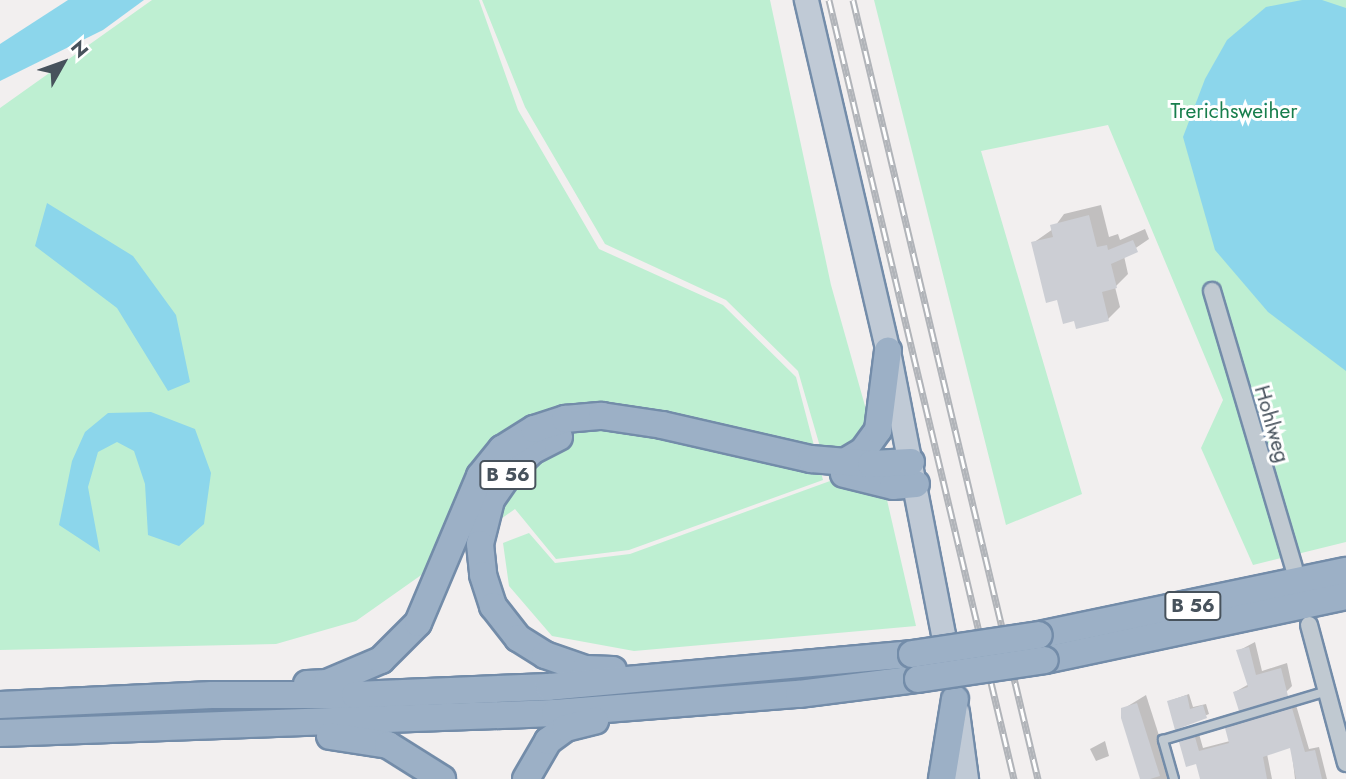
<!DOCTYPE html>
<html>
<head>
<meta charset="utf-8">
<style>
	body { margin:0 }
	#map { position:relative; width:1346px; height:779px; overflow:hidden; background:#f2efef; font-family:Jost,sans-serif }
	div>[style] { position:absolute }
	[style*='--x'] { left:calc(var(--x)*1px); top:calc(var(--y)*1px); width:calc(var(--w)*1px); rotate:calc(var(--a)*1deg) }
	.green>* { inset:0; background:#beefd2 }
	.water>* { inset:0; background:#8cd6eb }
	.shadow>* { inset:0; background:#0003 }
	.building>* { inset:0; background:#ccced4 }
	.roads { filter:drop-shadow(2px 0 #738ca9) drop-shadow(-2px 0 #738ca9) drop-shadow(0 2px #738ca9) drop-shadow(0 -2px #738ca9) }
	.service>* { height:8px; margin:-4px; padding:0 4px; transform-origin:4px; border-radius:4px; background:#c0c9d1 }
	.minor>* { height:16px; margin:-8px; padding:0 8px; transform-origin:8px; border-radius:8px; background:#c0c9d1 }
	.secondary>* { height:23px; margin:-11.5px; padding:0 11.5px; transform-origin:11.5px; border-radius:11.5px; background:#c0cad6 }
	.trunk>* { height:26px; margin:-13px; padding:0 13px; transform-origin:13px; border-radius:13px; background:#9cb0c6 }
	.rail>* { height:7px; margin-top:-3.5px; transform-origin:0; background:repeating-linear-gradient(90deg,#fff 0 13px,#b1b4b9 0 26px); box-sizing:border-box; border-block:2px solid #b1b4b9 }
	.bridges { filter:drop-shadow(2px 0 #738ca9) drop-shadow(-2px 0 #738ca9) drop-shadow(0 2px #738ca9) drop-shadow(0 -2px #738ca9) }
	.trunk-bridge>* { height:26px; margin:-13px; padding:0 13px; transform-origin:13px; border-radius:13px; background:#9cb0c6 }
	span { translate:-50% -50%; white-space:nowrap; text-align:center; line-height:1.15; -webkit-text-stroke:6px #fff; paint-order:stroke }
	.shield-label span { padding:2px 5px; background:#fff; border:2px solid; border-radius:5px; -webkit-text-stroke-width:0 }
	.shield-label { font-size:19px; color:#47525c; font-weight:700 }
	.park-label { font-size:21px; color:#187e4d }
	.street-label { font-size:21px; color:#47525c }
	.north { position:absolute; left:28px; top:28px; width:70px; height:70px; -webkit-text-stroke:5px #fff; paint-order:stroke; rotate:50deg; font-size:19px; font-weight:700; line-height:28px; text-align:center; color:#47525c }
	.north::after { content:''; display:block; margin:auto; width:24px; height:32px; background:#47525c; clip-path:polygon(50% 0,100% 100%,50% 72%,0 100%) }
</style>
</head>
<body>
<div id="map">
	<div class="green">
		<i style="clip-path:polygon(152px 0,479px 0,518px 110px,599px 249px,723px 305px,796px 377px,823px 480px,629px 550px,556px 559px,515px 509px,356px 621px,276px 644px,0 650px,0 108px)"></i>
		<i style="clip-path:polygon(482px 0,770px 0,831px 285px,867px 413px,916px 626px,634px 651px,552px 636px,509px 586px,503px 543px,529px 533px,555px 563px,630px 554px,830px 481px,798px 371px,726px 300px,605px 244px,525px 107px)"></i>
		<i style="clip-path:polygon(874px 0,1346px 0,1346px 542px,1253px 565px,1201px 448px,1223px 400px,1108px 125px,981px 151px,1082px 494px,1006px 525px)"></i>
	</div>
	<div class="water">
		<i style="clip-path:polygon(68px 0,144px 0,103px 30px,0 81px,0 44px)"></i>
		<i style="clip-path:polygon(1302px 0,1322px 0,1346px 8px,1346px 371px,1268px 312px,1215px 250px,1183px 137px,1205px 79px,1227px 40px,1266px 7px)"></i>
		<i style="clip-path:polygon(47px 203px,133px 256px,176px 315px,190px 382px,168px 391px,117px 308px,35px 246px)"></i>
		<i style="clip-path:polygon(151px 412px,195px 429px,211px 473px,204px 524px,179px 546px,148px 535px,145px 484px,134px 451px,117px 442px,98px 452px,88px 487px,100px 552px,59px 525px,72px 461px,85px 432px,108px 413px)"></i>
	</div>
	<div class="shadow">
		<i style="clip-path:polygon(1101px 205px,1109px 237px,1118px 234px,1120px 240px,1145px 229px,1149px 239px,1124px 256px,1128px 274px,1115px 287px,1120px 307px,1108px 319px,1076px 319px,1058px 298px,1033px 243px,1053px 229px,1064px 214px)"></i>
		<i style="clip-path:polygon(1255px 642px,1262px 671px,1287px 663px,1292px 686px,1286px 692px,1235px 692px,1249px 684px,1238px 651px)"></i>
		<i style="clip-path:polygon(1189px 694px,1193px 707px,1206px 704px,1209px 714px,1176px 727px,1169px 701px)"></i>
		<i style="clip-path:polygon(1146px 695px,1173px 779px,1142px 779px,1123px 709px)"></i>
		<i style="clip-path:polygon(1296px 705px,1309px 749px,1319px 747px,1327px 779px,1295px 779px,1291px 746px,1267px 754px,1272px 779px,1202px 779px,1197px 762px,1181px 743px,1199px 734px,1203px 748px,1230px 741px,1227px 729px,1231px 725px)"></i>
		<i style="clip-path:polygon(1105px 741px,1109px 756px,1096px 761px,1090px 749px)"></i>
	</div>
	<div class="building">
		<i style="clip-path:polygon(1089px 215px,1097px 247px,1107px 245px,1108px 250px,1133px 240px,1138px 252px,1111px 264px,1117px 288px,1102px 292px,1109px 321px,1076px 329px,1074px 321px,1063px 324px,1057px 300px,1046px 303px,1031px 242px,1053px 237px,1050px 225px)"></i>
		<i style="clip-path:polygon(1249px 647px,1256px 675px,1281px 668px,1288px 696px,1239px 711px,1233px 692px,1248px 687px,1236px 650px)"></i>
		<i style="clip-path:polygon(1187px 695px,1190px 709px,1203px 705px,1207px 718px,1175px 730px,1167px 701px)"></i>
		<i style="clip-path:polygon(1137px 703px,1160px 776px,1150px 779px,1140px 779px,1121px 718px,1121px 708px)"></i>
		<i style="clip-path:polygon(1292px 708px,1305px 752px,1315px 750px,1322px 779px,1296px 779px,1290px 748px,1263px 757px,1267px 779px,1200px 779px,1196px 764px,1186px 767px,1179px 742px,1195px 737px,1199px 751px,1229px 743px,1225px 728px)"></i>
	</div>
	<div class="roads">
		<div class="service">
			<i style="--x:1174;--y:779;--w:41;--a:-105.8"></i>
			<i style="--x:1163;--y:740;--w:171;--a:-16.6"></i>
		</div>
		<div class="minor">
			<i style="--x:1212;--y:291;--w:288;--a:73.5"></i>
			<i style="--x:1309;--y:625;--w:143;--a:75"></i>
		</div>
		<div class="secondary">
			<i style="--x:806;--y:0;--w:360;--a:76.9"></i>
			<i style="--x:888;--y:351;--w:319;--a:79"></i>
			<i style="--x:957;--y:712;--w:68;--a:82.3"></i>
		</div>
		<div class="trunk">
			<i style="--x:559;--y:437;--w:29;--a:153"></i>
			<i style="--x:533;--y:450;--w:30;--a:136"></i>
			<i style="--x:511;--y:471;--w:35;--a:125"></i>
			<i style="--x:491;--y:500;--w:45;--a:104"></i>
			<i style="--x:480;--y:544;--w:31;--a:84"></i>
			<i style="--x:483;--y:575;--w:33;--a:72"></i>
			<i style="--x:493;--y:606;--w:41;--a:52"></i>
			<i style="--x:518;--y:638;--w:32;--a:32"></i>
			<i style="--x:545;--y:655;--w:42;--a:19.3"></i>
			<i style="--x:585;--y:669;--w:28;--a:2"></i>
			<i style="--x:843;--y:463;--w:23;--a:-31"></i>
			<i style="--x:863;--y:451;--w:26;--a:-54"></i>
			<i style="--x:878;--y:430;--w:80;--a:-82.8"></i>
			<i style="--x:844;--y:474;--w:50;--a:13.8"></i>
			<i style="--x:893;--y:486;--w:23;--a:-5"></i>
			<i style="--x:1039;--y:635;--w:314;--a:-11.8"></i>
			<i style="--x:1045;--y:660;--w:308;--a:-12"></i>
			<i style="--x:307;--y:684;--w:20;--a:-3"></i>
			<i style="--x:327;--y:683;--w:59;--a:-23.1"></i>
			<i style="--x:381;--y:660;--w:52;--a:-45"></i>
			<i style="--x:418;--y:623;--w:160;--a:-67.1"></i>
			<i style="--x:480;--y:476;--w:35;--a:-51"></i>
			<i style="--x:502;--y:449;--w:38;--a:-32"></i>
			<i style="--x:534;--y:429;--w:33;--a:-18"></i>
			<i style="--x:565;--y:419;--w:37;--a:-5"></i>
			<i style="--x:602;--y:416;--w:61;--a:8.5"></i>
			<i style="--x:662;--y:425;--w:153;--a:12.9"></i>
			<i style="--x:811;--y:459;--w:60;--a:4.8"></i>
			<i style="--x:871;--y:464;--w:40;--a:-2.9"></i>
			<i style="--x:0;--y:705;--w:212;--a:-2.7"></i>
			<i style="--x:212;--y:695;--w:143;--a:0"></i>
			<i style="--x:355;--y:695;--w:194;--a:-2.4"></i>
			<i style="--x:549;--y:687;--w:364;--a:-5.2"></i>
			<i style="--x:0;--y:733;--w:555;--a:-2.06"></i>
			<i style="--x:555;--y:713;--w:245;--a:-4.5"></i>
			<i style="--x:799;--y:694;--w:120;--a:-7.2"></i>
			<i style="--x:330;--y:736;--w:59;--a:8.8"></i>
			<i style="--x:388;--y:745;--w:64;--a:32.2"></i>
			<i style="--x:526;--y:779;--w:44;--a:-59.9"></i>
			<i style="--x:548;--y:741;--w:22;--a:-36"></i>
			<i style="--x:566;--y:728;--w:30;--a:-14"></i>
			<i style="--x:942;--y:779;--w:81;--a:-80.8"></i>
		</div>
	</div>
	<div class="rail">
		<i style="--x:829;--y:0;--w:801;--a:76.64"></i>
		<i style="--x:853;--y:0;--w:801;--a:76.64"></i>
	</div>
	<div class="bridges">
		<div class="trunk-bridge">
			<i style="--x:912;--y:654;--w:128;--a:-8.5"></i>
			<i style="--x:918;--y:679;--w:128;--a:-8.5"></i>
		</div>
	</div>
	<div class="shield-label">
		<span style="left:508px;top:475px">B 56</span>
		<span style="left:1193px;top:606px">B 56</span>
	</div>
	<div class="park-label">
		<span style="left:1234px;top:111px">Trerichsweiher</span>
	</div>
	<div class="street-label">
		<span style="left:1272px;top:424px;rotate:74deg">Hohlweg</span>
	</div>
	<div class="north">N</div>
</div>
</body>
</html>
